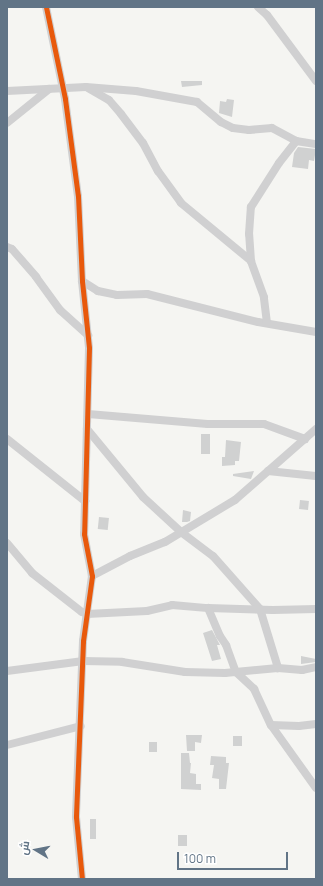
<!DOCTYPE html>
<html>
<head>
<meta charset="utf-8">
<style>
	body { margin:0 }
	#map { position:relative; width:323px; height:886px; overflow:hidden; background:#f5f5f2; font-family:Manrope,Cairo,sans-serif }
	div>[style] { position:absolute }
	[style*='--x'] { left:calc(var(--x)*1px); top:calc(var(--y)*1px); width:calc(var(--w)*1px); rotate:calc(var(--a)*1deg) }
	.building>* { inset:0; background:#d0d1d1; transform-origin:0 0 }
	.minor>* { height:8px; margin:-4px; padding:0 4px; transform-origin:4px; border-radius:4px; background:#d0d0d1 }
	.cycleway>* { height:5px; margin:-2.5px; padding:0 2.5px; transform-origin:2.5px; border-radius:2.5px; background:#e8590c }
	span { translate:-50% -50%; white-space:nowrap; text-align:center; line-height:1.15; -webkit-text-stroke:4px #fff; paint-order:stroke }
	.frame { position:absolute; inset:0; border:8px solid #617486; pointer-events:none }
	.north { position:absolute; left:16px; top:830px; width:40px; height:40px; -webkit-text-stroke:3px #fff; paint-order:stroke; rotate:280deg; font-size:11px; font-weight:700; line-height:16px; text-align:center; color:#617486 }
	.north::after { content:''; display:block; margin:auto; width:14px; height:18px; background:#617486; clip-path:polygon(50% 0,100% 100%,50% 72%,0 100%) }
	.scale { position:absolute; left:177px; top:852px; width:111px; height:18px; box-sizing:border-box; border:2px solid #617486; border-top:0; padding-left:5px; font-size:12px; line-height:14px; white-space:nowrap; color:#617486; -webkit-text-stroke:3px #fff; paint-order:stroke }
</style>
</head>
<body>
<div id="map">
	<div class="building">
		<i style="clip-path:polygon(181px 81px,202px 81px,202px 85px,182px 87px)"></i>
		<i style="clip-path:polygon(227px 99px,234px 100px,232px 117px,219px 113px,220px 101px,226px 102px)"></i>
		<i style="clip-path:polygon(298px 147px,316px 149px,314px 161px,309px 160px,308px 169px,292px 167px,294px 153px)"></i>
		<i style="left:201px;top:434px;width:9px;height:20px"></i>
		<i style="clip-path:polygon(226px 440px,241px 442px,239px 461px,235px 461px,235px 465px,222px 466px,222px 457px,225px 457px)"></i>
		<i style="clip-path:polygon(254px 471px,251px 479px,233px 476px,233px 474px)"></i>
		<i style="left:300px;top:500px;width:9px;height:9px;rotate:6deg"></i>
		<i style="clip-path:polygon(183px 510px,191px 512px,190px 521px,187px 522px,182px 522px)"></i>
		<i style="left:99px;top:517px;width:10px;height:12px;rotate:6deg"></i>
		<i style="clip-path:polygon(212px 630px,220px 645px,217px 645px,221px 659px,212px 661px,203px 633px)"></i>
		<i style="clip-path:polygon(301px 656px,316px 659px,316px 662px,301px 664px)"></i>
		<i style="clip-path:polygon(186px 735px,202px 735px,201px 743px,195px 742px,195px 751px,187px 751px)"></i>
		<i style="left:233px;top:736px;width:9px;height:10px"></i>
		<i style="left:149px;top:742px;width:8px;height:10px"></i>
		<i style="clip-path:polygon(181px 753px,189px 753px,190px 763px,191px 763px,190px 773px,196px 774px,196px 784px,201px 784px,201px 790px,181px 789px)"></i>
		<i style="clip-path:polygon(211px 756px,226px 757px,226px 763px,229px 763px,226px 789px,219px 789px,219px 779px,212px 778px,214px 765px,210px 765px)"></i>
		<i style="left:90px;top:819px;width:6px;height:20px"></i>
		<i style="left:178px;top:835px;width:9px;height:11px"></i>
	</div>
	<div class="minor">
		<i style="--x:46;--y:7;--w:94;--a:78.3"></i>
		<i style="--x:65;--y:99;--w:98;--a:82.4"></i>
		<i style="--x:78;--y:196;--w:85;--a:87.3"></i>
		<i style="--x:82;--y:281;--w:67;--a:84"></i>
		<i style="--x:89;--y:348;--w:186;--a:91.5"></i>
		<i style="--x:84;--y:534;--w:43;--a:79.2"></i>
		<i style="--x:92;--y:576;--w:66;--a:97.9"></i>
		<i style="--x:83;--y:641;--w:176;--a:92.3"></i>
		<i style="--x:76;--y:817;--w:62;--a:84.5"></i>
		<i style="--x:258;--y:7;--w:12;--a:42"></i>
		<i style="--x:267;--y:15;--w:82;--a:53.4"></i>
		<i style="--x:88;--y:88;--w:24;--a:30"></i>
		<i style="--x:109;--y:100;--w:18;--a:49"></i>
		<i style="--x:121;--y:114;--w:36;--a:53"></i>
		<i style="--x:143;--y:143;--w:32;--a:62"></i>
		<i style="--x:158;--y:171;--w:39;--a:54"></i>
		<i style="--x:181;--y:203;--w:91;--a:39.6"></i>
		<i style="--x:7;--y:91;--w:79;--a:-2.9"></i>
		<i style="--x:86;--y:87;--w:50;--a:4.6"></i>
		<i style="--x:136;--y:91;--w:62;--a:10.2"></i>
		<i style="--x:197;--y:102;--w:31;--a:40"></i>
		<i style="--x:221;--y:122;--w:13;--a:27"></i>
		<i style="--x:233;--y:128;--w:16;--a:7"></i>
		<i style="--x:249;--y:130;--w:23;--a:-5"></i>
		<i style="--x:272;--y:128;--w:27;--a:28"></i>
		<i style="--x:296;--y:141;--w:20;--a:9"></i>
		<i style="--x:7;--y:123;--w:54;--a:-39"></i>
		<i style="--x:7;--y:247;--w:5;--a:22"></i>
		<i style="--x:12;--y:249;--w:37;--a:49"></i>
		<i style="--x:36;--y:277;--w:41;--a:54"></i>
		<i style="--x:60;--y:310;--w:38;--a:42"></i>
		<i style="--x:82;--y:281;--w:19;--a:32"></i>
		<i style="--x:98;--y:291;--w:19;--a:12"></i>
		<i style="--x:117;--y:295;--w:30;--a:-2"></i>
		<i style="--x:147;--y:294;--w:114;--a:14.2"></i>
		<i style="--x:258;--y:322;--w:59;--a:9.8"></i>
		<i style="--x:267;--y:323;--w:26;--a:-97"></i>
		<i style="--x:264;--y:297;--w:38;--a:-110"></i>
		<i style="--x:251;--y:261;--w:27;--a:-94"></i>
		<i style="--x:249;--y:234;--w:27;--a:-86"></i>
		<i style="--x:251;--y:207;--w:52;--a:-57.5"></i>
		<i style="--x:279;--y:163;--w:28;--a:-52"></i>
		<i style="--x:88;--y:414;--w:120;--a:4.8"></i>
		<i style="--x:208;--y:424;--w:56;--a:0"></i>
		<i style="--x:264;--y:424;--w:44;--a:20.1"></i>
		<i style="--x:87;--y:429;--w:88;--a:50.5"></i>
		<i style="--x:143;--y:497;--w:52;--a:42.6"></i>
		<i style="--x:181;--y:532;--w:40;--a:37"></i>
		<i style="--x:213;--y:556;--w:71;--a:48.4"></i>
		<i style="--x:260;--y:609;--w:62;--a:73"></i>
		<i style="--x:7;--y:439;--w:100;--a:38.5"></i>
		<i style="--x:268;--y:471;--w:48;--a:5.9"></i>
		<i style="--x:7;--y:543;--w:39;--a:50"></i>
		<i style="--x:32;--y:573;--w:63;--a:38"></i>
		<i style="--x:82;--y:612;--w:5;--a:22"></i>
		<i style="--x:87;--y:614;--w:60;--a:-2.9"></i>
		<i style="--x:147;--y:611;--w:26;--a:-13"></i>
		<i style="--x:172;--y:605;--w:36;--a:5"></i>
		<i style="--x:208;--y:608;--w:65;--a:1.8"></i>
		<i style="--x:273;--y:610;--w:43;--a:-1.3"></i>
		<i style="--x:92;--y:576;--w:43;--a:-27.8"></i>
		<i style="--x:130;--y:556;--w:38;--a:-22"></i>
		<i style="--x:165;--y:542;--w:82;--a:-31"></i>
		<i style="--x:235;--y:500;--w:108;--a:-41.2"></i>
		<i style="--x:208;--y:608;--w:30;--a:67"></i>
		<i style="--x:220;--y:636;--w:11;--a:56"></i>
		<i style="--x:226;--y:645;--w:29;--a:70"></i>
		<i style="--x:236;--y:672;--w:25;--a:43"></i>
		<i style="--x:254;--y:689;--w:40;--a:65"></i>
		<i style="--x:271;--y:725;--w:77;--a:54.5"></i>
		<i style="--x:7;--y:671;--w:77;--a:-7.5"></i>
		<i style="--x:83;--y:661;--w:39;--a:1"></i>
		<i style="--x:122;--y:662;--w:64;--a:9"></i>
		<i style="--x:185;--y:672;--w:40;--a:1.4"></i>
		<i style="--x:225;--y:673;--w:53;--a:-5.4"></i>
		<i style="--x:278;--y:668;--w:24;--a:5"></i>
		<i style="--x:302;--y:670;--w:14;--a:-12"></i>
		<i style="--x:271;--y:725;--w:28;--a:2"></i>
		<i style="--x:299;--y:726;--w:17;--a:-7"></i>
		<i style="--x:7;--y:745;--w:76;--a:-14.4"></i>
	</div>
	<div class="cycleway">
		<i style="--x:46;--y:7;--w:94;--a:78.3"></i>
		<i style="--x:65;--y:99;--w:98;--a:82.4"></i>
		<i style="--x:78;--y:196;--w:85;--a:87.3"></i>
		<i style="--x:82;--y:281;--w:67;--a:84"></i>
		<i style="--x:89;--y:348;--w:186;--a:91.5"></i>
		<i style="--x:84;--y:534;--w:43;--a:79.2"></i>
		<i style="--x:92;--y:576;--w:66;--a:97.9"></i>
		<i style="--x:83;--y:641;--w:176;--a:92.3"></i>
		<i style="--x:76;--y:817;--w:62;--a:84.5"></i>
	</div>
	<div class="frame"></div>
	<div class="north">ش</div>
	<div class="scale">100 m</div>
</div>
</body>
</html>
